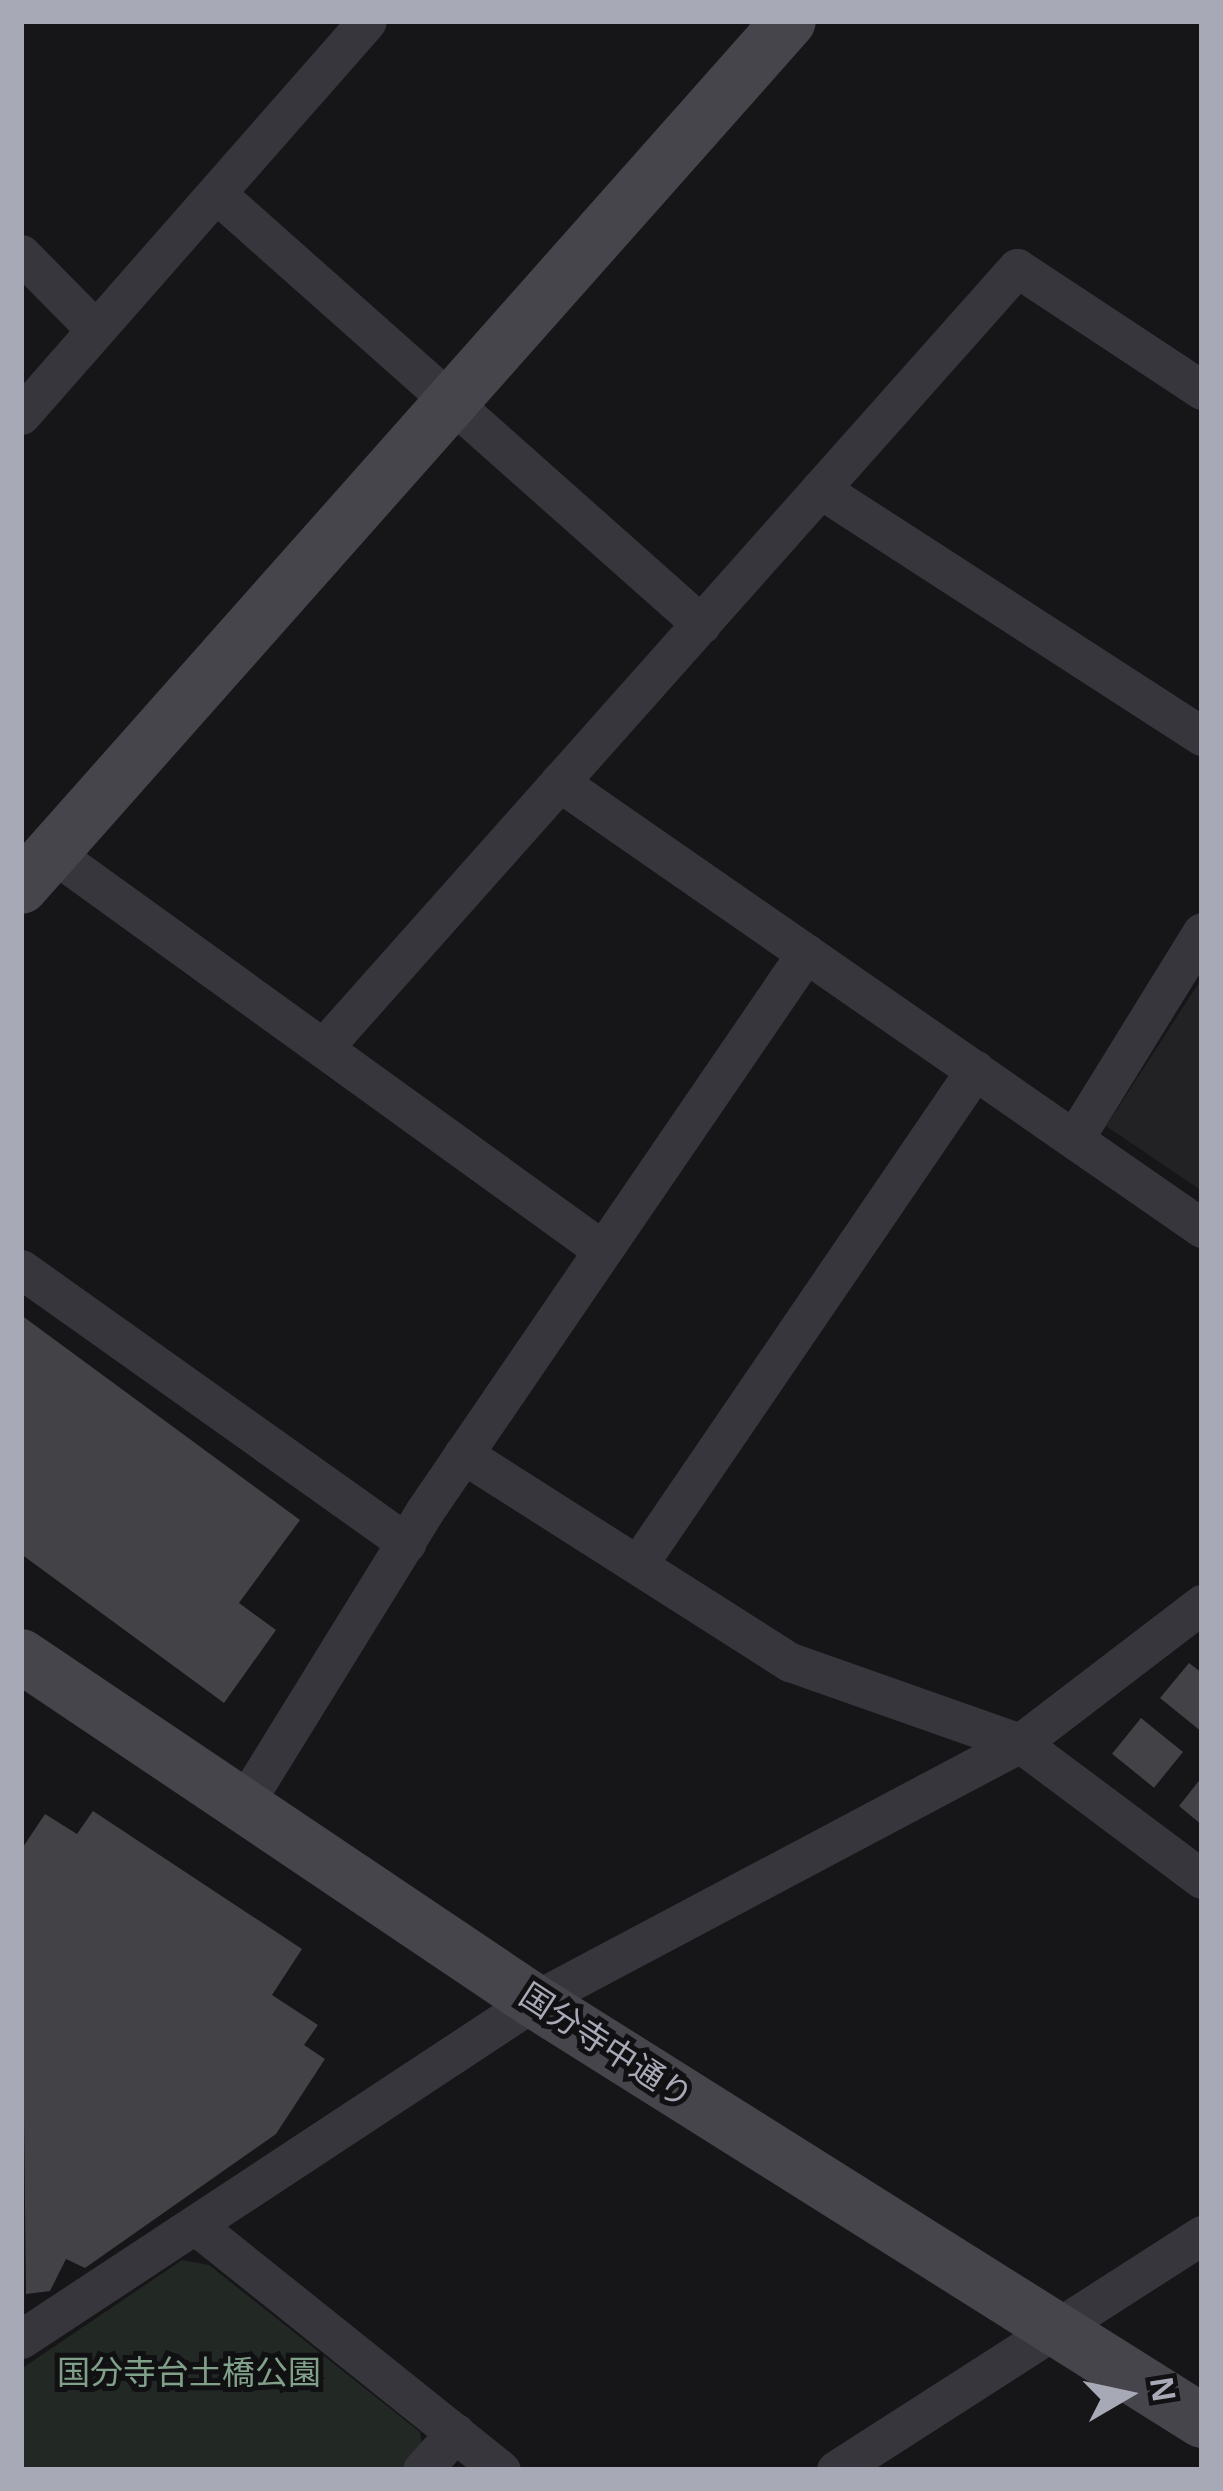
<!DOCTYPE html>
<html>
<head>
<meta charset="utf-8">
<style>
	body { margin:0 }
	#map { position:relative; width:1223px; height:2491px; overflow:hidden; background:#161517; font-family:Arial,"Noto Sans JP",sans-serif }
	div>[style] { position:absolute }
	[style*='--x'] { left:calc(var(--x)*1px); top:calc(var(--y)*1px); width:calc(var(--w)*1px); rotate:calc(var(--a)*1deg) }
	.built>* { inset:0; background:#222124 }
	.green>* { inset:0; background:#222924 }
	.building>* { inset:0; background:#424247; transform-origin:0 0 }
	.street>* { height:39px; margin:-19.5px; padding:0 19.5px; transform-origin:19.5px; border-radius:19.5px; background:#37363c }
	.secondary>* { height:54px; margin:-27px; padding:0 27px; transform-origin:27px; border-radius:27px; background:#45454b }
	span { translate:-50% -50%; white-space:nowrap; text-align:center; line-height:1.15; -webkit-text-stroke:10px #111012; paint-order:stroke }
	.street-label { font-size:33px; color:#a8a9b6 }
	.park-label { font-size:33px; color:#80a089 }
	.frame { position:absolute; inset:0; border:24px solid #a8a9b6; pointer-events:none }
	.north { position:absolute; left:1067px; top:2335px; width:120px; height:120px; -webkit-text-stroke:9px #111012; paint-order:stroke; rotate:81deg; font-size:33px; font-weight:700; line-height:48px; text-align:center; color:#a8a9b6 }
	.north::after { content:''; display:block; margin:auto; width:42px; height:54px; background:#a8a9b6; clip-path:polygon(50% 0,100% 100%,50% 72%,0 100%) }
</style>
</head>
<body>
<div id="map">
	<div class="built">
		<i style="clip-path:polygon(1202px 978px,1202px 1191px,1106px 1126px)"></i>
	</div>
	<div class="green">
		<i style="clip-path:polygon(182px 2260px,209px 2265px,420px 2432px,423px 2450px,405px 2470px,21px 2470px,21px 2369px)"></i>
	</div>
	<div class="building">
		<i style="clip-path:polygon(21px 1315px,300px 1520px,239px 1603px,276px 1630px,224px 1703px,21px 1554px)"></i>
		<i style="clip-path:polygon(1189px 1663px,1202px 1673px,1202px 1732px,1160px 1698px)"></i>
		<i style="left:1141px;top:1718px;width:54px;height:46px;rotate:39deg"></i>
		<i style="clip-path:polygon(1202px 1777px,1202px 1825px,1179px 1806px)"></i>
		<i style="clip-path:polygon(93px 1811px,302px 1949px,272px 1995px,318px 2025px,304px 2045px,325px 2059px,276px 2134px,85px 2268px,66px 2259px,50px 2291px,26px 2294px,21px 1850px,45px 1814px,77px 1834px)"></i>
	</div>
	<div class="street">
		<i style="--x:219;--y:196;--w:645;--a:41.6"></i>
		<i style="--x:21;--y:254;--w:105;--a:45.4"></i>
		<i style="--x:21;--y:415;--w:524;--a:-48.71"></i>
		<i style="--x:820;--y:489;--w:455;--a:32.9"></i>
		<i style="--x:559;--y:782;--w:783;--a:34.75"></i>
		<i style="--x:50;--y:851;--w:680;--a:35.84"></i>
		<i style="--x:323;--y:1048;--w:1044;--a:-48.34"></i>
		<i style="--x:1017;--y:268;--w:222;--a:33.4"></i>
		<i style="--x:1074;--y:1139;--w:243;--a:-58.3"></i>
		<i style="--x:21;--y:1269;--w:473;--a:35.4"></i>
		<i style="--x:463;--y:1454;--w:388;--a:32.5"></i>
		<i style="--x:790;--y:1662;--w:244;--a:19.4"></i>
		<i style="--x:1020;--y:1743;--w:227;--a:36.8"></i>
		<i style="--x:639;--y:1563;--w:597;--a:-55.72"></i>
		<i style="--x:245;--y:1802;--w:341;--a:-58.3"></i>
		<i style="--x:424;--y:1512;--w:677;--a:-55.65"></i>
		<i style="--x:195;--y:2225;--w:392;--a:38.7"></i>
		<i style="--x:21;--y:2339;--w:614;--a:-33.38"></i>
		<i style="--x:534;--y:2001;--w:550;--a:-27.96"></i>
		<i style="--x:1020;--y:1743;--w:229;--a:-37.4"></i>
		<i style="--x:422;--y:2470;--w:50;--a:-48.3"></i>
		<i style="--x:836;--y:2470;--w:435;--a:-32.7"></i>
	</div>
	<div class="secondary">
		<i style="--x:21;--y:887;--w:1157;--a:-48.43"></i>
		<i style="--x:21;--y:1656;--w:618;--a:33.92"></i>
		<i style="--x:534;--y:2001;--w:789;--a:32.16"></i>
	</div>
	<div class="street-label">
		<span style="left:606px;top:2046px;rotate:33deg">国分寺中通り</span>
	</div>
	<div class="park-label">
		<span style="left:189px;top:2373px">国分寺台土橋公園</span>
	</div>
	<div class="frame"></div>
	<div class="north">N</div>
</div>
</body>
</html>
